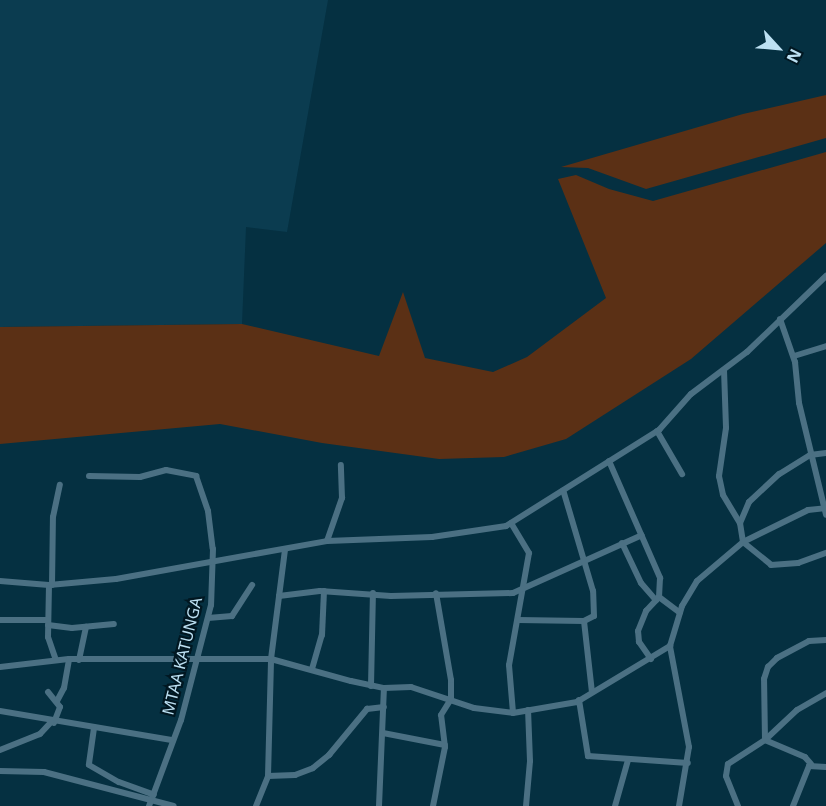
<!DOCTYPE html>
<html>
<head>
<meta charset="utf-8">
<style>
	body { margin:0 }
	#map { position:relative; width:826px; height:806px; overflow:hidden; background:#053041; font-family:"Noto Sans",sans-serif }
	div>[style] { position:absolute }
	[style*='--x'] { left:calc(var(--x)*1px); top:calc(var(--y)*1px); width:calc(var(--w)*1px); rotate:calc(var(--a)*1deg) }
	.built>* { inset:0; background:#0b3c50 }
	.green>* { inset:0; background:#5b3015 }
	.minor>* { height:6px; margin:-3px; padding:0 3px; transform-origin:3px; border-radius:3px; background:#4b7083 }
	span { translate:-50% -50%; white-space:nowrap; text-align:center; line-height:1.15; -webkit-text-stroke:4.5px #011721; paint-order:stroke }
	.street-label { font-size:16px; color:#bce0f2 }
	.north { position:absolute; left:748px; top:18px; width:60px; height:60px; -webkit-text-stroke:4px #011721; paint-order:stroke; rotate:116deg; font-size:16px; font-weight:700; line-height:24px; text-align:center; color:#bce0f2 }
	.north::after { content:''; display:block; margin:auto; width:21px; height:27px; background:#bce0f2; clip-path:polygon(50% 0,100% 100%,50% 72%,0 100%) }
</style>
</head>
<body>
<div id="map">
	<div class="built">
		<i style="clip-path:polygon(0 0,328px 0,287px 232px,246px 227px,242px 324px,0 327px)"></i>
	</div>
	<div class="green">
		<i style="clip-path:polygon(826px 95px,826px 138px,646px 189px,588px 168px,561px 167px,743px 114px)"></i>
		<i style="clip-path:polygon(826px 152px,826px 243px,691px 359px,566px 439px,504px 457px,439px 459px,322px 443px,220px 424px,0 444px,0 327px,242px 324px,379px 356px,403px 292px,425px 358px,493px 372px,527px 357px,606px 298px,558px 179px,576px 175px,609px 189px,653px 201px)"></i>
	</div>
	<div class="minor">
		<i style="--x:780;--y:319;--w:46;--a:70.8"></i>
		<i style="--x:795;--y:362;--w:41;--a:84.4"></i>
		<i style="--x:799;--y:403;--w:115;--a:76.4"></i>
		<i style="--x:794;--y:356;--w:34;--a:-17"></i>
		<i style="--x:724;--y:370;--w:58;--a:88"></i>
		<i style="--x:726;--y:428;--w:49;--a:98.3"></i>
		<i style="--x:719;--y:476;--w:19;--a:78"></i>
		<i style="--x:723;--y:495;--w:33;--a:59"></i>
		<i style="--x:657;--y:431;--w:50;--a:59.8"></i>
		<i style="--x:826;--y:453;--w:16;--a:173"></i>
		<i style="--x:810;--y:455;--w:36;--a:148"></i>
		<i style="--x:779;--y:474;--w:41;--a:137"></i>
		<i style="--x:749;--y:502;--w:23;--a:113"></i>
		<i style="--x:740;--y:523;--w:19;--a:81"></i>
		<i style="--x:743;--y:542;--w:36;--a:39"></i>
		<i style="--x:771;--y:565;--w:27;--a:-4"></i>
		<i style="--x:798;--y:563;--w:30;--a:-20"></i>
		<i style="--x:609;--y:461;--w:128;--a:66.4"></i>
		<i style="--x:660;--y:578;--w:19;--a:93"></i>
		<i style="--x:659;--y:597;--w:26;--a:37"></i>
		<i style="--x:89;--y:476;--w:51;--a:1.1"></i>
		<i style="--x:140;--y:477;--w:27;--a:-15"></i>
		<i style="--x:166;--y:470;--w:31;--a:11"></i>
		<i style="--x:196;--y:476;--w:37;--a:71"></i>
		<i style="--x:208;--y:511;--w:38;--a:83"></i>
		<i style="--x:213;--y:549;--w:56;--a:92"></i>
		<i style="--x:211;--y:605;--w:119;--a:104.6"></i>
		<i style="--x:181;--y:720;--w:92;--a:110.4"></i>
		<i style="--x:511;--y:523;--w:35;--a:59"></i>
		<i style="--x:529;--y:553;--w:114;--a:100.1"></i>
		<i style="--x:509;--y:665;--w:48;--a:85.2"></i>
		<i style="--x:327;--y:541;--w:46;--a:-70.8"></i>
		<i style="--x:342;--y:498;--w:33;--a:-92"></i>
		<i style="--x:622;--y:543;--w:44;--a:64.6"></i>
		<i style="--x:641;--y:583;--w:23;--a:49"></i>
		<i style="--x:0;--y:581;--w:49;--a:4.7"></i>
		<i style="--x:49;--y:585;--w:67;--a:-5.1"></i>
		<i style="--x:116;--y:579;--w:214;--a:-10.2"></i>
		<i style="--x:327;--y:541;--w:105;--a:-2.2"></i>
		<i style="--x:432;--y:537;--w:75;--a:-8.5"></i>
		<i style="--x:506;--y:526;--w:181;--a:-32.1"></i>
		<i style="--x:659;--y:430;--w:48;--a:-48.4"></i>
		<i style="--x:691;--y:394;--w:70;--a:-36.9"></i>
		<i style="--x:747;--y:352;--w:110;--a:-43.9"></i>
		<i style="--x:49;--y:585;--w:52;--a:91.1"></i>
		<i style="--x:48;--y:637;--w:24;--a:71"></i>
		<i style="--x:52;--y:585;--w:68;--a:-89.2"></i>
		<i style="--x:53;--y:517;--w:33;--a:-78"></i>
		<i style="--x:279;--y:596;--w:41;--a:-7"></i>
		<i style="--x:320;--y:591;--w:71;--a:4"></i>
		<i style="--x:391;--y:596;--w:122;--a:-1.4"></i>
		<i style="--x:513;--y:593;--w:141;--a:-24.2"></i>
		<i style="--x:208;--y:618;--w:24;--a:-5"></i>
		<i style="--x:232;--y:616;--w:37;--a:-57"></i>
		<i style="--x:0;--y:620;--w:48;--a:0"></i>
		<i style="--x:518;--y:620;--w:66;--a:0.9"></i>
		<i style="--x:584;--y:621;--w:11;--a:-27"></i>
		<i style="--x:594;--y:616;--w:25;--a:-92"></i>
		<i style="--x:593;--y:591;--w:105;--a:-106.5"></i>
		<i style="--x:584;--y:621;--w:71;--a:83.6"></i>
		<i style="--x:48;--y:625;--w:24;--a:7"></i>
		<i style="--x:72;--y:628;--w:42;--a:-5.4"></i>
		<i style="--x:651;--y:659;--w:21;--a:-125"></i>
		<i style="--x:639;--y:642;--w:11;--a:-95"></i>
		<i style="--x:638;--y:631;--w:22;--a:-68"></i>
		<i style="--x:646;--y:611;--w:19;--a:-47"></i>
		<i style="--x:79;--y:660;--w:34;--a:-78"></i>
		<i style="--x:0;--y:667;--w:69;--a:-6.6"></i>
		<i style="--x:69;--y:659;--w:202;--a:0"></i>
		<i style="--x:271;--y:659;--w:83;--a:15.4"></i>
		<i style="--x:351;--y:681;--w:34;--a:12"></i>
		<i style="--x:384;--y:688;--w:27;--a:-2"></i>
		<i style="--x:411;--y:687;--w:66;--a:18.4"></i>
		<i style="--x:474;--y:708;--w:39;--a:7"></i>
		<i style="--x:513;--y:713;--w:65;--a:-9.8"></i>
		<i style="--x:577;--y:702;--w:109;--a:-31.1"></i>
		<i style="--x:312;--y:669;--w:35;--a:-74"></i>
		<i style="--x:322;--y:635;--w:44;--a:-87.4"></i>
		<i style="--x:371;--y:686;--w:93;--a:-88.8"></i>
		<i style="--x:48;--y:692;--w:19;--a:51"></i>
		<i style="--x:60;--y:707;--w:17;--a:111"></i>
		<i style="--x:579;--y:700;--w:57;--a:80.9"></i>
		<i style="--x:588;--y:756;--w:100;--a:4"></i>
		<i style="--x:57;--y:701;--w:15;--a:-62"></i>
		<i style="--x:64;--y:688;--w:29;--a:-80"></i>
		<i style="--x:0;--y:711;--w:174;--a:9.6"></i>
		<i style="--x:94;--y:728;--w:37;--a:98"></i>
		<i style="--x:89;--y:765;--w:34;--a:30"></i>
		<i style="--x:119;--y:782;--w:37;--a:20"></i>
		<i style="--x:383;--y:733;--w:63;--a:11"></i>
		<i style="--x:0;--y:750;--w:43;--a:-21.8"></i>
		<i style="--x:40;--y:734;--w:16;--a:-47"></i>
		<i style="--x:811;--y:764;--w:9;--a:-131"></i>
		<i style="--x:805;--y:757;--w:43;--a:-157"></i>
		<i style="--x:765;--y:740;--w:61;--a:-90.9"></i>
		<i style="--x:764;--y:679;--w:13;--a:-72"></i>
		<i style="--x:768;--y:667;--w:13;--a:-45"></i>
		<i style="--x:777;--y:658;--w:36;--a:-28"></i>
		<i style="--x:809;--y:641;--w:17;--a:-3"></i>
		<i style="--x:0;--y:771;--w:44;--a:1.3"></i>
		<i style="--x:44;--y:772;--w:134;--a:14.7"></i>
		<i style="--x:268;--y:776;--w:27;--a:-2"></i>
		<i style="--x:295;--y:775;--w:19;--a:-21"></i>
		<i style="--x:313;--y:768;--w:21;--a:-39"></i>
		<i style="--x:329;--y:755;--w:60;--a:-50.4"></i>
		<i style="--x:367;--y:709;--w:17;--a:-7"></i>
		<i style="--x:256;--y:806;--w:32;--a:-68"></i>
		<i style="--x:268;--y:776;--w:117;--a:-88.5"></i>
		<i style="--x:271;--y:659;--w:111;--a:-82.7"></i>
		<i style="--x:379;--y:806;--w:118;--a:-87.6"></i>
		<i style="--x:433;--y:806;--w:60;--a:-78.5"></i>
		<i style="--x:445;--y:747;--w:32;--a:-97"></i>
		<i style="--x:441;--y:715;--w:19;--a:-58"></i>
		<i style="--x:451;--y:699;--w:19;--a:-90"></i>
		<i style="--x:451;--y:680;--w:88;--a:-99.8"></i>
		<i style="--x:526;--y:806;--w:45;--a:-84.9"></i>
		<i style="--x:530;--y:761;--w:51;--a:-92.2"></i>
		<i style="--x:615;--y:806;--w:48;--a:-74.2"></i>
		<i style="--x:679;--y:806;--w:60;--a:-80.4"></i>
		<i style="--x:689;--y:747;--w:103;--a:-100.7"></i>
		<i style="--x:670;--y:646;--w:42;--a:-73.3"></i>
		<i style="--x:682;--y:606;--w:29;--a:-59"></i>
		<i style="--x:697;--y:581;--w:60;--a:-40.3"></i>
		<i style="--x:743;--y:542;--w:72;--a:-26.2"></i>
		<i style="--x:808;--y:510;--w:18;--a:-6"></i>
		<i style="--x:738;--y:806;--w:32;--a:-112"></i>
		<i style="--x:726;--y:776;--w:12;--a:-81"></i>
		<i style="--x:728;--y:764;--w:44;--a:-33"></i>
		<i style="--x:765;--y:740;--w:44;--a:-43.2"></i>
		<i style="--x:797;--y:710;--w:34;--a:-30"></i>
		<i style="--x:793;--y:806;--w:43;--a:-68.2"></i>
		<i style="--x:809;--y:766;--w:17;--a:3"></i>
	</div>
	<div class="street-label">
		<span style="left:182px;top:656px;rotate:-76deg">MTAA KATUNGA</span>
	</div>
	<div class="north">N</div>
</div>
</body>
</html>
